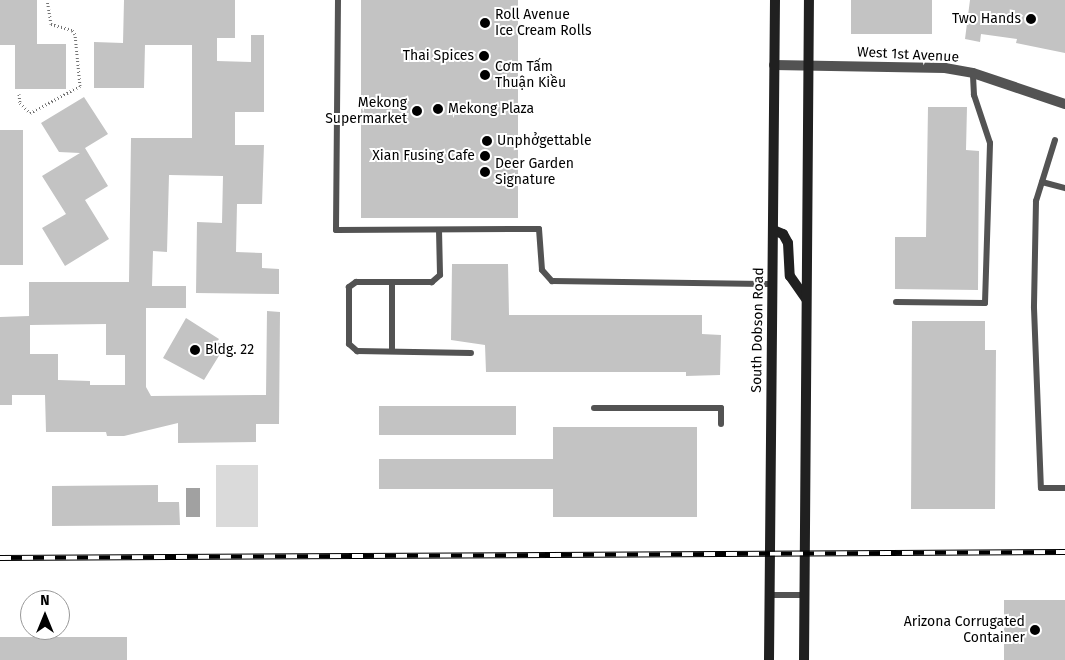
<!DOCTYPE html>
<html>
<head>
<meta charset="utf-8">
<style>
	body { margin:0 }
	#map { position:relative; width:1065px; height:660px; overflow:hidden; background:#fff; font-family:"Fira Sans",sans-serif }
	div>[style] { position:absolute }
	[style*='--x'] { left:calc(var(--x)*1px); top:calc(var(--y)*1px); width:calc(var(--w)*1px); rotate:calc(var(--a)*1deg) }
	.green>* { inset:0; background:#dadada; transform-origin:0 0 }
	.water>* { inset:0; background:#a1a1a1; transform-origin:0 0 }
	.building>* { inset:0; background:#c3c3c3; transform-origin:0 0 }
	.path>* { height:3px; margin-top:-1.5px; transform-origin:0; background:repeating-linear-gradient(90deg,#757575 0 1px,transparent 0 3.5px) }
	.service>* { height:6px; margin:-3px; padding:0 3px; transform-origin:3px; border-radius:3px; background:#535353 }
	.tertiary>* { height:10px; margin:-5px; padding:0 5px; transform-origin:5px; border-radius:5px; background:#535353 }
	.secondary>* { height:10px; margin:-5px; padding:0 5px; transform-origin:5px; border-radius:5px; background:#202020 }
	.rail>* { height:5.5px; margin-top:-2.75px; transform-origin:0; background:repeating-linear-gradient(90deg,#fff 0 11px,#000 0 22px); box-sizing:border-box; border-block:1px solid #000 }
	.dots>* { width:14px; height:14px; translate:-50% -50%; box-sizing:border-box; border:2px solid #fff; border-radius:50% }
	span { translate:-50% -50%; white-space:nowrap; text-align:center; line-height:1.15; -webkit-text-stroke:4px #fff; paint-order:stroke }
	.poi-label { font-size:14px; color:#000 }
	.left { translate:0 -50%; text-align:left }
	.right { translate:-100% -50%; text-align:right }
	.street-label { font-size:14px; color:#000 }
	.north { position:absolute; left:20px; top:590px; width:50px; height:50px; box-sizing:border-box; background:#fff; border:1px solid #999; border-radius:50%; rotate:0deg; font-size:14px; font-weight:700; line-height:20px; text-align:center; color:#000 }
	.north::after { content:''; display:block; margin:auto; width:18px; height:22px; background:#000; clip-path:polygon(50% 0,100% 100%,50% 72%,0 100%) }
</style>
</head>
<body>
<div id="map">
	<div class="green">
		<i style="left:216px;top:465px;width:42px;height:62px"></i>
	</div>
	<div class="water">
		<i style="left:186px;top:488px;width:14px;height:29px"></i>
	</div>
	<div class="building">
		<i style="clip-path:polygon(0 0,37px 0,37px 44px,66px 44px,66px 89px,15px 89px,15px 45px,0 45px)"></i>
		<i style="clip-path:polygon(evenodd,124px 0,235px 0,235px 38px,217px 38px,217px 61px,251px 62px,251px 35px,264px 35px,264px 112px,235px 112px,235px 145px,264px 145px,262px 204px,237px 204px,236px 252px,262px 253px,262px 268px,279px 269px,279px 294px,196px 293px,197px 222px,222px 223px,223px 176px,169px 175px,167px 252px,153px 251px,152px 286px,186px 286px,186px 308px,146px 308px,146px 387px,151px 396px,266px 395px,267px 311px,280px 312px,279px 424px,256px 424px,256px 442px,178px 443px,178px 423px,124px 436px,107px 436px,106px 432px,46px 432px,45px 395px,12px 395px,12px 405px,0 405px,0 317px,29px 316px,29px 282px,129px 282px,131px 138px,192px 138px,192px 45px,145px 45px,144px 88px,94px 88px,94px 42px,123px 43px,124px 0,106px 324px,106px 355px,125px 355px,125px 385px,90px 385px,90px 381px,58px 380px,58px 354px,30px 354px,30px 325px,106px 324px)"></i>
		<i style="left:361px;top:0;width:157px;height:218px"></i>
		<i style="left:851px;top:0;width:81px;height:34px"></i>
		<i style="clip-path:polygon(970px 0,1065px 0,1065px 53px,1016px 43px,1017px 39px,981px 34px,980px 42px,965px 39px)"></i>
		<i style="clip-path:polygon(84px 97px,108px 134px,85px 148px,108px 186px,85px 200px,109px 239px,65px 266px,42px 228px,66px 214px,42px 176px,80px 153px,59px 152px,41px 123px)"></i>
		<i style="clip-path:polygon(928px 107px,967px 107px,966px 150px,979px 151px,978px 290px,895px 289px,895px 237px,926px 237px)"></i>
		<i style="left:0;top:130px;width:23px;height:135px"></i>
		<i style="clip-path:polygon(452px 264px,508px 264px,509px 315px,702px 315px,702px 334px,721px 335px,720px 375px,686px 376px,686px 372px,486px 372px,485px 345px,451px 340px)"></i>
		<i style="clip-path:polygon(186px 318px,219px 339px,217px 342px,225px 346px,204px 380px,163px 358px)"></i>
		<i style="clip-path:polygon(912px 321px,985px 321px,985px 350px,996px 350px,995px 509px,911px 509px)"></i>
		<i style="left:379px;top:406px;width:137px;height:29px"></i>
		<i style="clip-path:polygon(553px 427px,697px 427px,697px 517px,553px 517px,553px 489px,379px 489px,379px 459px,553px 459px)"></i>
		<i style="clip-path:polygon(158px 485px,158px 502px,179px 502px,180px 525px,52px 526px,52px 486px)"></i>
		<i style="left:1004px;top:600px;width:61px;height:60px"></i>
		<i style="left:127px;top:637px;width:23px;height:127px;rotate:90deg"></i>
	</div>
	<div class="path">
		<i style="--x:19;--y:94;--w:9;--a:84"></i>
		<i style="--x:20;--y:103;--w:14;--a:45"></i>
		<i style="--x:30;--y:113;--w:57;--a:-28.4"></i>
		<i style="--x:80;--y:86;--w:52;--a:-95.5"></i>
		<i style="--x:75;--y:34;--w:5;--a:-127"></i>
		<i style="--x:72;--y:30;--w:22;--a:-164"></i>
		<i style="--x:51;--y:24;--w:24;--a:-99"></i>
	</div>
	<div class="service">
		<i style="--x:338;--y:0;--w:230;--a:90.5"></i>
		<i style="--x:336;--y:230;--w:203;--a:-0.3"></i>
		<i style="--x:539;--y:229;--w:41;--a:85.8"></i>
		<i style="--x:542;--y:270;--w:15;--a:48"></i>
		<i style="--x:552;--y:281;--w:220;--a:0.8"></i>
		<i style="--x:1055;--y:140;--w:64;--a:107.3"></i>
		<i style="--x:1036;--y:201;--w:107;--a:91.1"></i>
		<i style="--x:1034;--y:308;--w:180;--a:87.8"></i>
		<i style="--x:1041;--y:488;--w:24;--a:0"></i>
		<i style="--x:1042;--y:182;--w:24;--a:15"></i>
		<i style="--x:439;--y:230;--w:45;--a:88.7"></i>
		<i style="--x:440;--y:275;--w:11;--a:139"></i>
		<i style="--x:432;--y:282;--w:76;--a:180"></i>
		<i style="--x:356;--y:282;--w:9;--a:144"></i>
		<i style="--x:349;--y:287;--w:57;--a:90"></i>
		<i style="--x:349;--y:344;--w:11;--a:41"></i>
		<i style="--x:357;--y:351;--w:114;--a:1"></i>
		<i style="--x:896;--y:302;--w:89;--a:0.6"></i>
		<i style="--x:985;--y:303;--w:160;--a:-88.2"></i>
		<i style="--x:990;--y:143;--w:51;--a:-108.4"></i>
		<i style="--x:974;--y:95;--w:22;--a:-93"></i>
		<i style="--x:392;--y:351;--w:69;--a:-90"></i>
		<i style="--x:594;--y:408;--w:127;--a:0"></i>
		<i style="--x:721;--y:408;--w:16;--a:90"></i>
		<i style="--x:769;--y:595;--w:36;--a:0"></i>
	</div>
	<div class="tertiary">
		<i style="--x:774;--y:65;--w:171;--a:1"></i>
		<i style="--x:945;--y:68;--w:28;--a:10"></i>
		<i style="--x:973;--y:73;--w:97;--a:18.6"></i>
	</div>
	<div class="secondary">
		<i style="--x:773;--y:230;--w:11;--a:22"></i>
		<i style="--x:783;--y:234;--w:10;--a:61"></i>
		<i style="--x:788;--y:243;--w:33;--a:87"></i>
		<i style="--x:790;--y:276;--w:28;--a:55"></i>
		<i style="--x:769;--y:660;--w:660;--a:-89.48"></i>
		<i style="--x:804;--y:660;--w:660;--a:-89.57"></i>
	</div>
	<div class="rail">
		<i style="--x:0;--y:558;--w:1065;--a:-0.32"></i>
	</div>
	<div class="dots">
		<i style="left:1031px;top:19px;background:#000"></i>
		<i style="left:485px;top:23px;background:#000"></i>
		<i style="left:484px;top:56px;background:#000"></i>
		<i style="left:485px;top:75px;background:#000"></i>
		<i style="left:438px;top:109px;background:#000"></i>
		<i style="left:417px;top:111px;background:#000"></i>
		<i style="left:487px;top:141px;background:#000"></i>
		<i style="left:485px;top:156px;background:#000"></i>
		<i style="left:485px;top:172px;background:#000"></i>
		<i style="left:195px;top:350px;background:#000"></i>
		<i style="left:1035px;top:630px;background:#000"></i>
	</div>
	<div class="poi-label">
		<span class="left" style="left:495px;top:23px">Roll Avenue<br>Ice Cream Rolls</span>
		<span class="right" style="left:1021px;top:19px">Two Hands</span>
		<span class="right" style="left:474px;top:56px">Thai Spices</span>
		<span class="left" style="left:495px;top:75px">Cơm Tấm<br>Thuận Kiều</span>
		<span class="right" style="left:407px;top:111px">Mekong<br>Supermarket</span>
		<span class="left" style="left:448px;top:109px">Mekong Plaza</span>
		<span class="left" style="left:497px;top:141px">Unphởgettable</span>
		<span class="right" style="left:475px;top:156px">Xian Fusing Cafe</span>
		<span class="left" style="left:495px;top:172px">Deer Garden<br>Signature</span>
		<span class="left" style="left:205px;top:350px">Bldg. 22</span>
		<span class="right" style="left:1025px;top:630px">Arizona Corrugated<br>Container</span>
	</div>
	<div class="street-label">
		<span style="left:908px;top:55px;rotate:3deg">West 1st Avenue</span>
		<span style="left:758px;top:330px;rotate:-89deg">South Dobson Road</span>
	</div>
	<div class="north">N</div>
</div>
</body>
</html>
